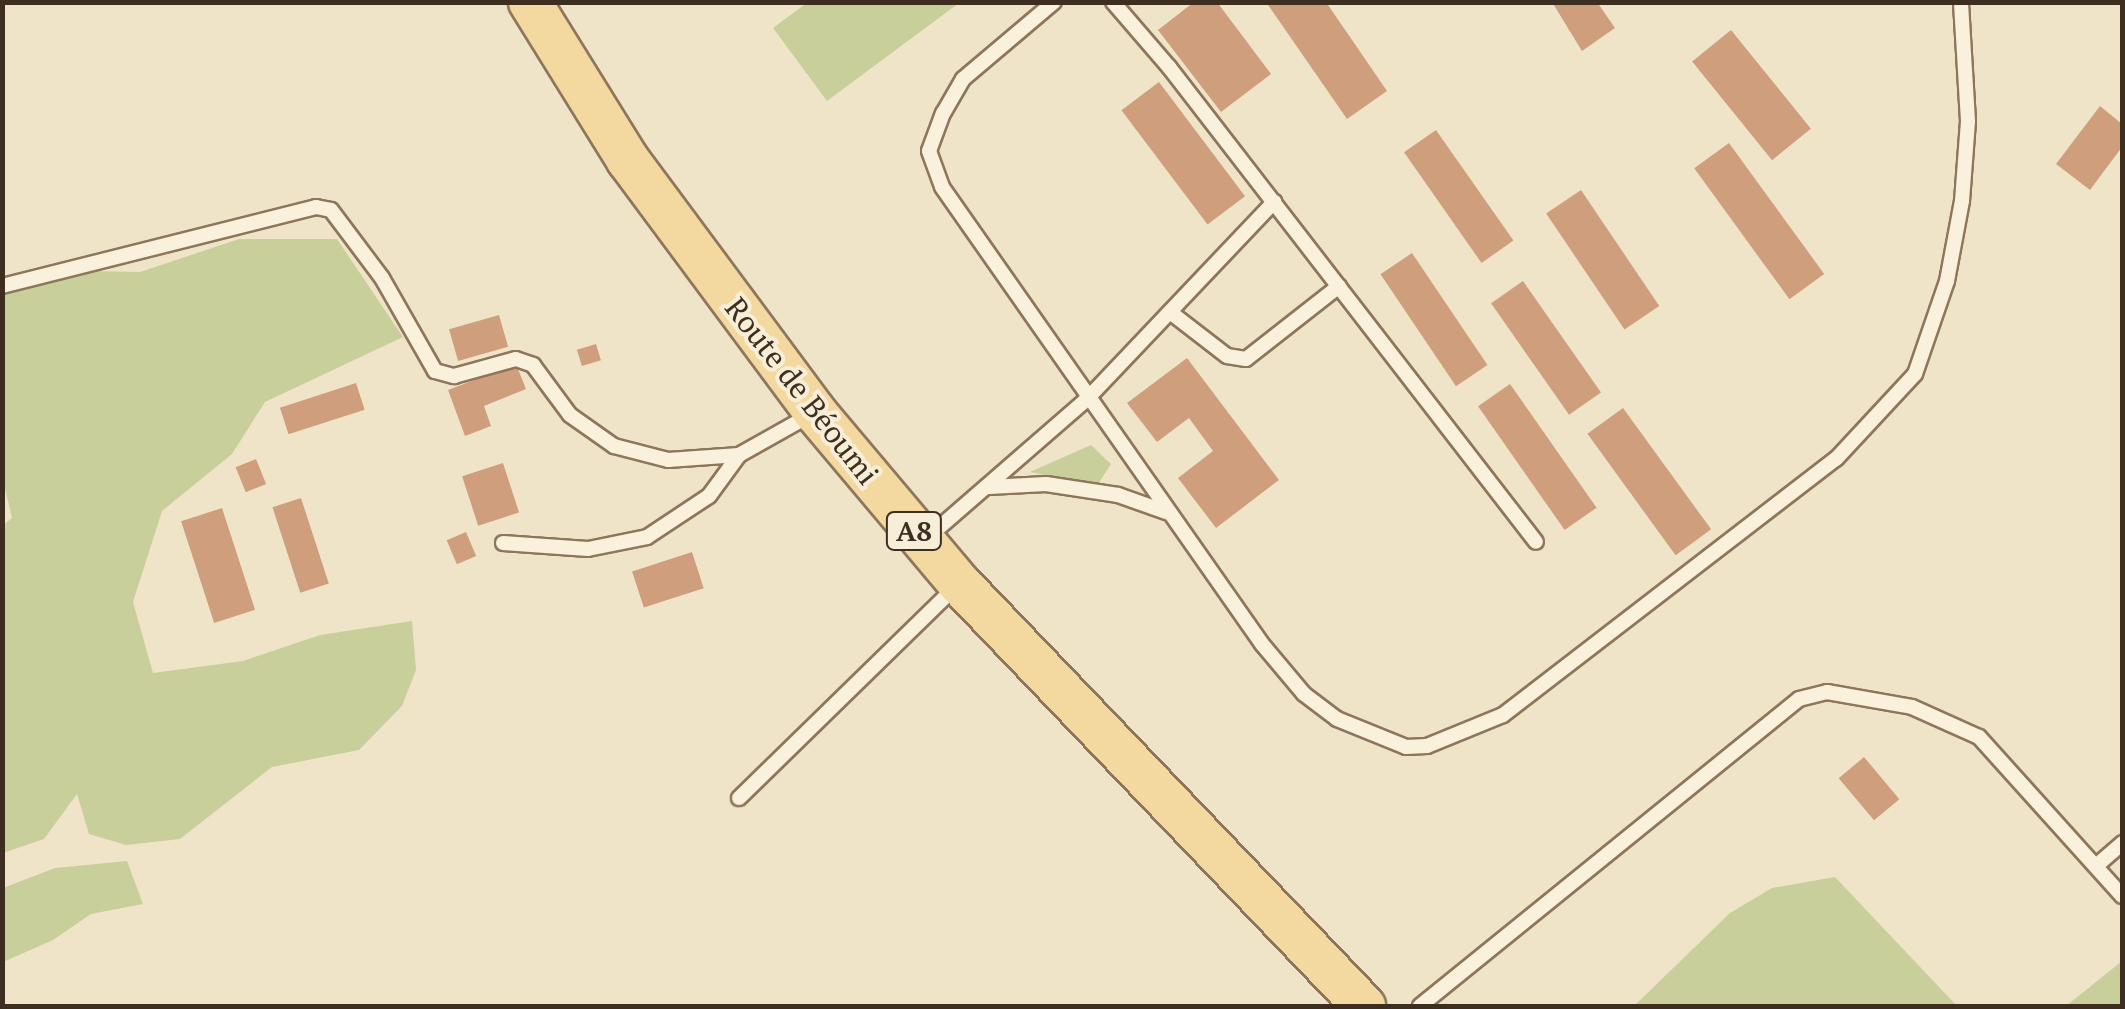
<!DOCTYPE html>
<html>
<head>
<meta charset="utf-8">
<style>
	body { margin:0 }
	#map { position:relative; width:2125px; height:1009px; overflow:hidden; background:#f0e4c8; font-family:"PT Serif",serif }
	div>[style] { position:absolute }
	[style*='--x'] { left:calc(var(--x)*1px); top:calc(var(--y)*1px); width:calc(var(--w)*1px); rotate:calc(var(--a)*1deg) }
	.green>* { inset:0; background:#c9cf9b }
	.building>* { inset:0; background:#cf9f7d; transform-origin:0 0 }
	.roads { filter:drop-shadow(2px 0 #8d765c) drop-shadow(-2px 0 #8d765c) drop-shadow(0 2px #8d765c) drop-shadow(0 -2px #8d765c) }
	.service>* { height:14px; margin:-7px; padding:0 7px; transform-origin:7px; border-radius:7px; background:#faf1dc }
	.primary>* { height:42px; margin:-21px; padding:0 21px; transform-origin:21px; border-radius:21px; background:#f3d9a0 }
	span { translate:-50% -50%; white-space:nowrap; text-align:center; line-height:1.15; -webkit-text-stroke:8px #f7eed8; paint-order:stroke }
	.shield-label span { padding:2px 8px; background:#f7eed8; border:2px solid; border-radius:8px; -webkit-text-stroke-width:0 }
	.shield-label { font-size:28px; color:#3d2e20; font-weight:700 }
	.street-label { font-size:30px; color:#3d2e20 }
	.frame { position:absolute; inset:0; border:5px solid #3d2e20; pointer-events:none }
</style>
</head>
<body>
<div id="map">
	<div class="green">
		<i style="clip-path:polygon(808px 2px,959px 2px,959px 3px,827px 101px,773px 28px)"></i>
		<i style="clip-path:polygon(239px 239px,337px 239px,403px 337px,265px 402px,232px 454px,162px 511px,133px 602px,153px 673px,243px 661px,320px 635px,412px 621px,416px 670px,402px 706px,359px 750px,272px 767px,180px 839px,126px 845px,89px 834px,77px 794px,44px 839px,3px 853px,2px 526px,12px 518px,2px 476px,2px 287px,40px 270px,140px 272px)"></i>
		<i style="clip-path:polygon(1091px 445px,1111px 464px,1097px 486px,1030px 472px)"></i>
		<i style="clip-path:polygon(127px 861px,143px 904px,91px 914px,53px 940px,3px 962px,3px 888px,55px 868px)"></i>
		<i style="clip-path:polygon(1835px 877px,1957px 1006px,1634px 1006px,1730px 913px,1772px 888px)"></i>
		<i style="clip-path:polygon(2122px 961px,2122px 1006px,2066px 1006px)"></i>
	</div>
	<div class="building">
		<i style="clip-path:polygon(1194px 2px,1217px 2px,1271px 74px,1221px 112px,1158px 30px)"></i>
		<i style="clip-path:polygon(1266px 2px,1326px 2px,1387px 91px,1347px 119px)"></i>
		<i style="clip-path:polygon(1552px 2px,1597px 2px,1615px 28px,1582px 51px)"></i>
		<i style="left:1731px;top:30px;width:127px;height:50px;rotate:51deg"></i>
		<i style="left:1159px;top:82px;width:143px;height:47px;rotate:53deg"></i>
		<i style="clip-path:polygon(2100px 106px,2122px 124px,2122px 147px,2090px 190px,2056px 164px)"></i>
		<i style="left:1436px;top:130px;width:135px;height:39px;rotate:55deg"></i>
		<i style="left:1729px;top:143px;width:162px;height:43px;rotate:54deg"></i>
		<i style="left:1581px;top:190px;width:140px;height:42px;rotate:56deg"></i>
		<i style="left:1412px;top:253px;width:135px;height:38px;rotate:56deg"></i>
		<i style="left:1523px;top:281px;width:136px;height:39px;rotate:55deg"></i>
		<i style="left:499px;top:315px;width:33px;height:52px;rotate:74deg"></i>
		<i style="left:596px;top:344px;width:17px;height:20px;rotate:73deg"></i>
		<i style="clip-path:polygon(1187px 358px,1279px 480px,1216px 528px,1178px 478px,1213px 451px,1189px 418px,1157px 442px,1127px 403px)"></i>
		<i style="clip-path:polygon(516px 364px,526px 389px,484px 406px,491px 426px,465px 436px,448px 390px)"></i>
		<i style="left:356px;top:383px;width:28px;height:80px;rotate:72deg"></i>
		<i style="left:1510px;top:384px;width:151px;height:39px;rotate:55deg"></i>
		<i style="left:1623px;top:408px;width:150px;height:44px;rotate:54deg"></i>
		<i style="left:256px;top:459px;width:27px;height:22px;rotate:68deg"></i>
		<i style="left:503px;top:463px;width:52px;height:43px;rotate:72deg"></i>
		<i style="left:301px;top:498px;width:90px;height:30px;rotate:72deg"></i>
		<i style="left:222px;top:508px;width:107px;height:43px;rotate:72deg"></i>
		<i style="left:466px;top:532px;width:26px;height:21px;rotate:67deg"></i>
		<i style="left:692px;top:552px;width:38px;height:63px;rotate:72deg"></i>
		<i style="left:1864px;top:757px;width:55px;height:33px;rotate:50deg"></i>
	</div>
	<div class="roads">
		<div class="service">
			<i style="--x:1054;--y:2;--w:119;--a:139.8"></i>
			<i style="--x:963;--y:79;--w:39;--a:120"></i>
			<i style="--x:943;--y:113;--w:40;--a:110.2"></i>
			<i style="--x:929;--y:151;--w:38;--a:70"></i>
			<i style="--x:942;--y:187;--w:558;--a:55"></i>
			<i style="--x:1262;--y:644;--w:65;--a:50"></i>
			<i style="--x:1304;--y:694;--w:41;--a:37.1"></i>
			<i style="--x:1337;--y:719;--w:74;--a:22.1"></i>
			<i style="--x:1406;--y:747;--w:21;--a:-3"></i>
			<i style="--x:1427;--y:746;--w:82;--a:-22.2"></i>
			<i style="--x:1503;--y:715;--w:420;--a:-37.6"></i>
			<i style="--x:1836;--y:459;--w:116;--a:-47.1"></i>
			<i style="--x:1915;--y:374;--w:98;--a:-71"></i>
			<i style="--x:1947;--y:281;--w:81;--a:-79.4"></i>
			<i style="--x:1962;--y:201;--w:80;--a:-85.7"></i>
			<i style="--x:1968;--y:121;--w:119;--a:-93.4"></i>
			<i style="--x:1113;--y:2;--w:86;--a:49.3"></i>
			<i style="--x:1169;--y:67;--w:600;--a:52.31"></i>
			<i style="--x:2;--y:286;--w:324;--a:-14.1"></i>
			<i style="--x:316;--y:207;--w:15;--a:11"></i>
			<i style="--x:331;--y:210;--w:85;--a:53.1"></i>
			<i style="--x:382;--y:278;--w:107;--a:60.3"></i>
			<i style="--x:435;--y:371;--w:20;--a:15"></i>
			<i style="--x:454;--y:376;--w:64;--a:-15.3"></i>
			<i style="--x:516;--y:359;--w:18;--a:19"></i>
			<i style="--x:533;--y:365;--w:62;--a:53.5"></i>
			<i style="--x:570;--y:415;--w:54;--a:35.2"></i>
			<i style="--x:614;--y:446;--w:56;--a:14.5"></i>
			<i style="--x:668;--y:460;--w:71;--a:-4"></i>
			<i style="--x:1170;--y:312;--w:72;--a:37.7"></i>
			<i style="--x:1227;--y:356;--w:19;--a:9"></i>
			<i style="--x:1246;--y:359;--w:118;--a:-38.1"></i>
			<i style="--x:989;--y:487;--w:57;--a:-3"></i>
			<i style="--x:1046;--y:484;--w:73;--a:8.7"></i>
			<i style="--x:1118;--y:495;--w:51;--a:19.5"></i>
			<i style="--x:927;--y:538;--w:212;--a:-41"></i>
			<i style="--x:1087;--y:399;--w:272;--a:-46.5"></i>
			<i style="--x:503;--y:543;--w:85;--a:4"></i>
			<i style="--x:588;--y:549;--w:60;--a:-11.5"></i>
			<i style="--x:647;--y:537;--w:74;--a:-33.5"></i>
			<i style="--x:709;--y:496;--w:51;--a:-53.8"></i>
			<i style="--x:739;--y:455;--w:81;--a:-29.4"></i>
			<i style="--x:739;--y:798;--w:302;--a:-44.3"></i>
			<i style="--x:2096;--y:866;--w:35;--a:-41"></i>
			<i style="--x:1420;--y:1006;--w:488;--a:-39"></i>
			<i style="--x:1799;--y:699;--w:29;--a:-14"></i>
			<i style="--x:1827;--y:692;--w:86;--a:10"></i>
			<i style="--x:1912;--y:707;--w:73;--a:24.1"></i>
			<i style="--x:1979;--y:737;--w:214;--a:48"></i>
		</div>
		<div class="primary">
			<i style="--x:530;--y:2;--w:186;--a:58.2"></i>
			<i style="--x:628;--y:160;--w:314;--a:53.4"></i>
			<i style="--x:815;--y:412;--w:224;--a:49.9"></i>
			<i style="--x:959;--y:583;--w:586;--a:46.25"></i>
		</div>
	</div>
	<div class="shield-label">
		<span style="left:914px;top:531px">A8</span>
	</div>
	<div class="street-label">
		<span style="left:802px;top:391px;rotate:52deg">Route de Béoumi</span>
	</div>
	<div class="frame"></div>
</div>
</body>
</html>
